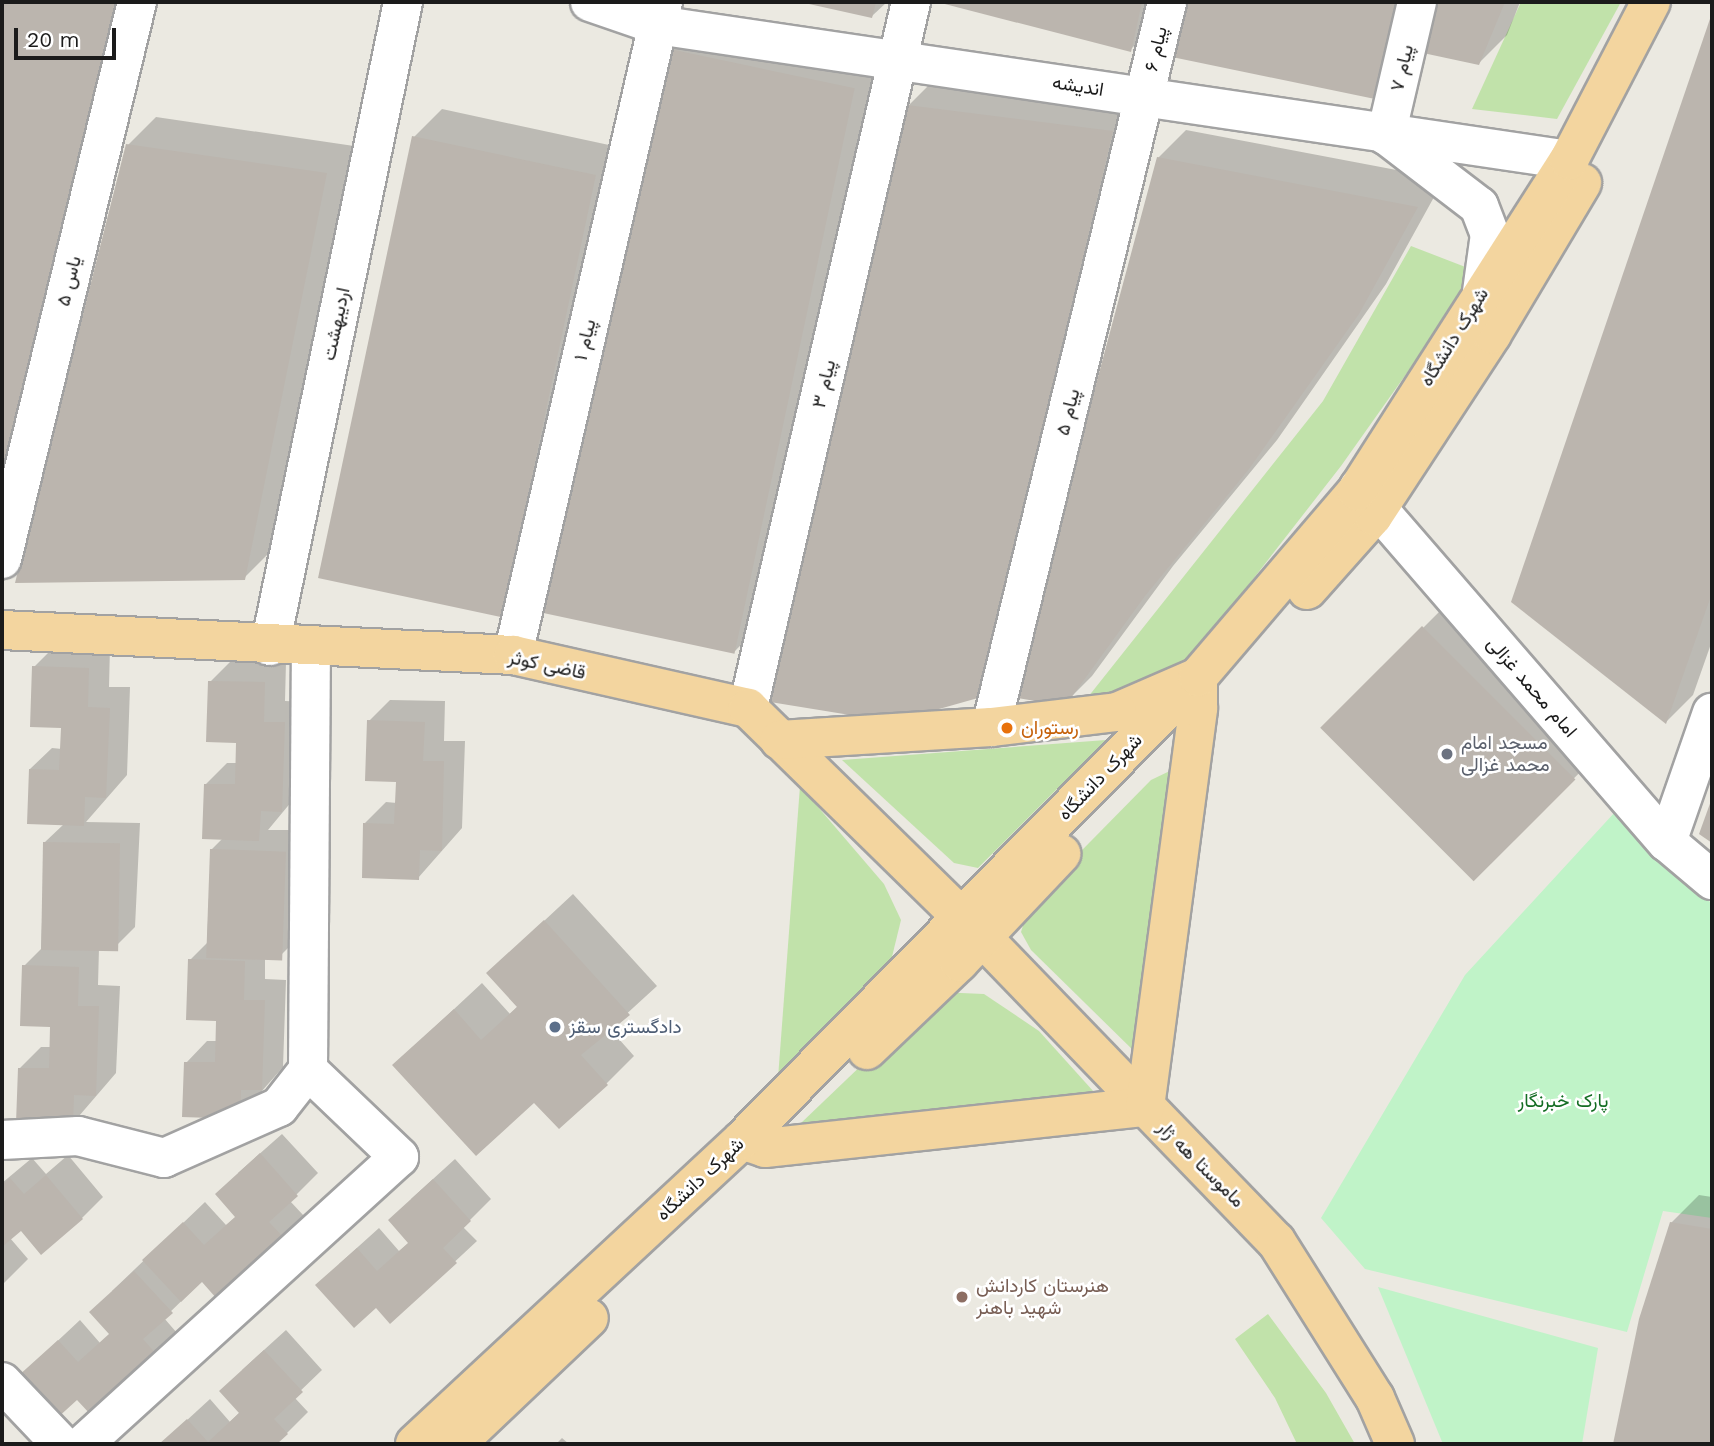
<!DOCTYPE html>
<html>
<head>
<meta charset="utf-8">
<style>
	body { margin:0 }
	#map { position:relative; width:1714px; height:1446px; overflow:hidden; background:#ebe9e1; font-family:"Work Sans",Vazirmatn,sans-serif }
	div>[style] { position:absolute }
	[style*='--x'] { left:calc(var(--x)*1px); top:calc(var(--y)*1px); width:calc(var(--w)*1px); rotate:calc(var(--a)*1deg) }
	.grass>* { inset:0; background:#c1e2aa }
	.park>* { inset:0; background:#c0f3c8 }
	.shadow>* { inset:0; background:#0003; transform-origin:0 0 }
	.building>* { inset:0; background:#bbb5ae; transform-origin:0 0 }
	.roads { filter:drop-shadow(2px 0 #a2a2a2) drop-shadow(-2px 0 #a2a2a2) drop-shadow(0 2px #a2a2a2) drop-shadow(0 -2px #a2a2a2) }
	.minor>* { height:38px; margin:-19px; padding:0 19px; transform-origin:19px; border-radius:19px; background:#fff }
	.major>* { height:38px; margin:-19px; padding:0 19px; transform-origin:19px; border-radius:19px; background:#f3d59f }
	.dots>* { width:19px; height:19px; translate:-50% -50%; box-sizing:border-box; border:4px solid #fff; border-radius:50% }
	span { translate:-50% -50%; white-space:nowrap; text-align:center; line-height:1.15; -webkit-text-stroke:5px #fff; paint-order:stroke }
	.street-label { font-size:19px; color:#1b1b1b }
	.food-label { font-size:19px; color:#c56008 }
	.left { translate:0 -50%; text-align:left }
	.worship-label { font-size:19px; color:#5b616d }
	.service-label { font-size:19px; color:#4e5e75 }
	.park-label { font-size:19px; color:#146d23 }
	.education-label { font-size:19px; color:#785e54 }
	.frame { position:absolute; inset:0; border:4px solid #1b1b1b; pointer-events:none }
	.scale { position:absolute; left:14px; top:28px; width:102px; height:32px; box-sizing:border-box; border:4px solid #1b1b1b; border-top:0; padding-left:9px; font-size:21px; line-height:24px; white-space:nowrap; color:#1b1b1b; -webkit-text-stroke:5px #fff; paint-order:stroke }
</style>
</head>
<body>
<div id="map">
	<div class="grass">
		<i style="clip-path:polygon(1521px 2px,1621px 2px,1557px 119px,1472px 109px)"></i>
		<i style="clip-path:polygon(1411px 246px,1468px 268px,1455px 305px,1341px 466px,1176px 678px,1088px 697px,1323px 401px)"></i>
		<i style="clip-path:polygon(1106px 740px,978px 868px,954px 863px,842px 760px)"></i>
		<i style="clip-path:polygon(1176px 768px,1139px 1056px,1031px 950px,1021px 932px,1030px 903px,1151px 780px)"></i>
		<i style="clip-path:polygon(800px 786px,884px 884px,901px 920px,890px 965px,778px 1078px)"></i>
		<i style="clip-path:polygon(938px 992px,984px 994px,1039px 1031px,1094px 1092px,800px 1124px)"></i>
		<i style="clip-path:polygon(1268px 1314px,1326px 1393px,1355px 1444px,1297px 1444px,1275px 1398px,1235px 1339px)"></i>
	</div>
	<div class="park">
		<i style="clip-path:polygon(1615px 812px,1712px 904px,1712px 1218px,1663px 1211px,1627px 1332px,1365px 1269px,1321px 1218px,1465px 975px)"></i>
		<i style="clip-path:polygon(1378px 1287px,1598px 1348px,1582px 1444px,1443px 1444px)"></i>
	</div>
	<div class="shadow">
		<i style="clip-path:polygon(2px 2px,135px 2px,10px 575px,2px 583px)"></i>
		<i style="clip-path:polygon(802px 2px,887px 2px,872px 16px)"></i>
		<i style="clip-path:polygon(940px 2px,1163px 2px,1158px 22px,1130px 50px)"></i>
		<i style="clip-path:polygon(1188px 2px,1418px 2px,1175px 56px)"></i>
		<i style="clip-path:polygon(1438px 2px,1520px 2px,1507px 35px,1479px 63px,1426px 51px)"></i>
		<i style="clip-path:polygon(1712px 17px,1712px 641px,1693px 695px,1666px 722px,1513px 601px)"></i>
		<i style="clip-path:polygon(689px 20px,882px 61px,762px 623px,735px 651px,661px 48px)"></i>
		<i style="clip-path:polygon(936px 78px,1140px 104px,1005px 668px,977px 696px,908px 106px)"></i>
		<i style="clip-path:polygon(442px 109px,623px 148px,527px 587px,499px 615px,414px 137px)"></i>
		<i style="clip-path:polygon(156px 117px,354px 146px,272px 550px,244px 578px,128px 145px)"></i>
		<i style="clip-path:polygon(1186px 130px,1444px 179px,1386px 284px,1277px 440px,1173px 566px,1092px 676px,1064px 704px,1158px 158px)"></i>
		<i style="left:1451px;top:600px;width:213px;height:181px;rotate:45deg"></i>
		<i style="clip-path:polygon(55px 646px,110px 647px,109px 687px,130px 687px,127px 775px,86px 822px,140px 823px,135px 927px,114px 948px,99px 948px,98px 985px,120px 986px,116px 1073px,73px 1123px,20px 1068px,41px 1047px,51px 1047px,52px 1025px,24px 966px,41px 949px,45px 842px,64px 824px,30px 769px,52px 748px,62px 749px,63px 727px,34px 667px)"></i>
		<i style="clip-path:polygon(231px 661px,286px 662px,285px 701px,306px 702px,302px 789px,268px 830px,306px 830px,301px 935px,280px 956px,265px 956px,265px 979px,286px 980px,283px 1067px,239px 1117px,186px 1063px,207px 1041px,217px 1041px,218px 1020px,190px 960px,207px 943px,211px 850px,223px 838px,206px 784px,227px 763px,237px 763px,238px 741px,210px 682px)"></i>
		<i style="clip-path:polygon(390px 700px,445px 701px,444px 741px,465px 741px,462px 828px,418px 878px,365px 823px,386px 802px,397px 803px,397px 780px,369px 721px)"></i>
		<i style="clip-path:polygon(573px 894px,657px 986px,610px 1029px,634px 1056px,606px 1084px,534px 1100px,394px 1065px,482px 983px,510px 1014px,518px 1006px,488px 973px)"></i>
		<i style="clip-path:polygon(282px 1134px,318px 1173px,290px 1201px,304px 1216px,283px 1237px,203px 1280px,164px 1318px,177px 1333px,156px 1354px,19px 1377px,80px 1320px,100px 1343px,111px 1333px,112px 1291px,205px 1202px,226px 1225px,237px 1216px,238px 1173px)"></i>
		<i style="clip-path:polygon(68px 1155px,103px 1197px,82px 1218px,21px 1229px,10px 1238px,28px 1259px,2px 1285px,2px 1183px,32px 1158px,46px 1174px)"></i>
		<i style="clip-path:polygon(455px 1159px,491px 1199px,463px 1227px,477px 1241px,390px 1322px,339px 1264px,379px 1228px,399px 1251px,410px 1242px,411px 1199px)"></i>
		<i style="clip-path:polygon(1699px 1195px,1712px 1197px,1712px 1444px,1615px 1444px,1641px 1320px,1671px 1223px)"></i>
		<i style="clip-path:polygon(286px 1330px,322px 1370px,294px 1397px,308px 1412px,287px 1433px,274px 1444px,161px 1444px,210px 1399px,230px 1422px,240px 1412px,242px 1370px)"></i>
		<i style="clip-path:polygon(562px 1438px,569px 1444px,556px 1444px)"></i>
	</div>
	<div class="building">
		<i style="clip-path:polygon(2px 2px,115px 2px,3px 512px,2px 512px)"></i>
		<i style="clip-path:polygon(800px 2px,876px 2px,872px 18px)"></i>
		<i style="clip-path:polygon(937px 2px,1142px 2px,1131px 52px)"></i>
		<i style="clip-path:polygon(1186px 2px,1398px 2px,1375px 99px,1172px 57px)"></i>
		<i style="clip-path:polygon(1436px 2px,1505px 2px,1479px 65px,1423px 53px)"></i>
		<i style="clip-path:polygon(1712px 13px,1712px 593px,1666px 724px,1511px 602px)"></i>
		<i style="left:660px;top:47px;width:199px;height:578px;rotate:12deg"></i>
		<i style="clip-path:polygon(907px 105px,1113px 131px,978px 698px,893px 722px,764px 701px)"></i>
		<i style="left:412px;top:136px;width:188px;height:452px;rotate:12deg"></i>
		<i style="clip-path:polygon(126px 144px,327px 173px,245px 580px,15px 583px)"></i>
		<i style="clip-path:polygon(1157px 157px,1418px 207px,1359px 314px,1249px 469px,1145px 596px,1065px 706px,1012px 697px)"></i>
		<i style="left:1422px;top:626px;width:217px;height:144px;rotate:45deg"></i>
		<i style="clip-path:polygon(32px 666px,89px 668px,88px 707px,110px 708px,106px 798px,85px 797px,84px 826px,27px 824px,29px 769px,59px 770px,61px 728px,30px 727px)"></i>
		<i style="clip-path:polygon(208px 681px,265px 682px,264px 722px,285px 722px,282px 812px,261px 811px,259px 841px,202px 839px,204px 784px,235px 784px,236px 743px,206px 742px)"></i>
		<i style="clip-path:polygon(367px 720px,425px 722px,423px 761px,444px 761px,442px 851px,420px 850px,419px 880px,362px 878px,363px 823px,394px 824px,396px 782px,365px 781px)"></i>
		<i style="clip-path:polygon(1712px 798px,1712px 843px,1699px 834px)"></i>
		<i style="left:43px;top:842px;width:77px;height:108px;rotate:1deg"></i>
		<i style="left:210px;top:849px;width:76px;height:109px;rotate:2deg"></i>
		<i style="clip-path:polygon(544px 920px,630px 1015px,581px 1055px,608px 1085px,559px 1129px,534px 1103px,476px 1156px,392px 1065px,454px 1009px,481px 1040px,517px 1007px,486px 973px)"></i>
		<i style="clip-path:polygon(188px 959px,245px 961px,244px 1000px,265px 1000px,262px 1090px,241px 1090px,240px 1119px,182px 1117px,184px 1062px,215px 1062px,216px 1021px,186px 1020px)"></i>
		<i style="clip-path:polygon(22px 965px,79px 967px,78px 1006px,99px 1006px,96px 1096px,74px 1095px,73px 1124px,16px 1123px,18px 1068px,49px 1068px,50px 1027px,20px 1026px)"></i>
		<i style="clip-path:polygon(260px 1153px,298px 1196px,269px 1222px,284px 1238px,217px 1299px,202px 1282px,181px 1302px,142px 1260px,183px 1222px,204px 1245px,235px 1217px,215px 1194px)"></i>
		<i style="clip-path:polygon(46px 1175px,83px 1219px,41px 1255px,21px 1231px,2px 1247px,2px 1185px,10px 1178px,24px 1194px)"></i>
		<i style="clip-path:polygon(433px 1179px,471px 1221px,443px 1248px,457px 1263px,390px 1324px,376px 1308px,354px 1328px,315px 1285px,357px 1248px,377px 1271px,408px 1243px,388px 1220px)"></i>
		<i style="clip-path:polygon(1670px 1222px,1712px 1229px,1712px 1444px,1613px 1444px,1639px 1319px)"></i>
		<i style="clip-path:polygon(134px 1271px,173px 1313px,143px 1339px,157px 1355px,91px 1415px,77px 1400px,55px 1420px,17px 1377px,58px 1340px,78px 1362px,109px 1334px,89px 1312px)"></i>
		<i style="clip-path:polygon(264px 1350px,303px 1392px,274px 1419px,288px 1434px,277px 1444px,159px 1444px,187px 1419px,208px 1442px,239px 1413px,219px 1391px)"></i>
	</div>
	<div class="roads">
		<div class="minor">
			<i style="--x:590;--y:2;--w:71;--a:18.9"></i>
			<i style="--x:657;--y:25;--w:922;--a:8.42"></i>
			<i style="--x:1417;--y:2;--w:137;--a:103.1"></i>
			<i style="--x:1386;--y:135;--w:117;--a:37.4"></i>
			<i style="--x:1479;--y:206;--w:30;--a:69"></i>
			<i style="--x:1490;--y:234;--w:59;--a:97.9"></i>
			<i style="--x:1359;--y:487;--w:470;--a:49.1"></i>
			<i style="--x:1667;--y:842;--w:59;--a:40.2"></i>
			<i style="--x:2;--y:559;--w:573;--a:-76.38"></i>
			<i style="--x:270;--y:646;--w:658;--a:-78.33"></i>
			<i style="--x:513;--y:655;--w:670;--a:-77.06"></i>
			<i style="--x:748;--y:708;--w:725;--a:-77"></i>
			<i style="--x:991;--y:727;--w:746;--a:-76.35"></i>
			<i style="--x:1667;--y:842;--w:137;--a:-70.8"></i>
			<i style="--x:308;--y:1070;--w:422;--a:-89.6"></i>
			<i style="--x:2;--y:1140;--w:76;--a:-3"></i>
			<i style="--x:78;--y:1136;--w:89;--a:14.3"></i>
			<i style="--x:164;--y:1158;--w:126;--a:-23.9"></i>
			<i style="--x:279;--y:1107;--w:47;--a:-51.9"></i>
			<i style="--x:308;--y:1070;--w:126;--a:43.7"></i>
			<i style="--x:399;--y:1157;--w:426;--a:137.7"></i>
			<i style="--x:2;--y:1382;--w:86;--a:46.4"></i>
		</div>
		<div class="major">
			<i style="--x:1307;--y:590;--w:99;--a:-48.3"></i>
			<i style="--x:1373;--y:516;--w:217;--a:-56.8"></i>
			<i style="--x:1492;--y:334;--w:176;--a:-59.2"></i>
			<i style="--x:2;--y:630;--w:512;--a:2.8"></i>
			<i style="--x:513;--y:655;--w:241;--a:12.7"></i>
			<i style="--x:748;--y:708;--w:327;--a:44.4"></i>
			<i style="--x:982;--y:937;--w:423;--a:46"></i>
			<i style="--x:1276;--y:1241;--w:186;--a:57.8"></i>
			<i style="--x:1375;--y:1398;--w:50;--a:66.5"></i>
			<i style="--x:867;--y:1050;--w:127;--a:-43.7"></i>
			<i style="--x:959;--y:962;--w:149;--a:-46.6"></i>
			<i style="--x:742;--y:1140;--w:24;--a:19"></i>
			<i style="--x:765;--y:1148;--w:382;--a:-6.2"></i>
			<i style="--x:1145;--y:1107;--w:403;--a:-82.4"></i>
			<i style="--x:1198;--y:708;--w:31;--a:-90"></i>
			<i style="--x:1198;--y:677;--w:88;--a:156.6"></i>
			<i style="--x:1117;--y:712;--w:127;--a:173.2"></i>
			<i style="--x:991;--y:727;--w:212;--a:176.5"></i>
			<i style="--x:415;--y:1444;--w:446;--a:-42.9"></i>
			<i style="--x:742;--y:1140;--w:650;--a:-45.44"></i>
			<i style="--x:1198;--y:677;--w:245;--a:-49.5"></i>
			<i style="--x:1357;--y:491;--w:393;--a:-57.4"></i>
			<i style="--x:1569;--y:160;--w:178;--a:-62.6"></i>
			<i style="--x:456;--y:1444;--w:183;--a:-43.5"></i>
		</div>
	</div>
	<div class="dots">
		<i style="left:1007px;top:728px;background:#e8710a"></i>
		<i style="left:1447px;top:754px;background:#6b7280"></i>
		<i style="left:555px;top:1027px;background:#5c6f8a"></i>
		<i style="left:962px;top:1297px;background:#8d6e63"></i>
	</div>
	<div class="street-label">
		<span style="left:1156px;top:49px;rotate:-77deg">پیام ۶</span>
		<span style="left:1402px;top:68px;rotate:-77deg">پیام ۷</span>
		<span style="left:1078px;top:86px;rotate:9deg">اندیشه</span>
		<span style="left:69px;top:281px;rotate:-76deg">یاس ۵</span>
		<span style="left:336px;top:324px;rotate:-78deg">اردیبهشت</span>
		<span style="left:1454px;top:337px;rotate:-58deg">شهرک دانشگاه</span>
		<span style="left:585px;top:340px;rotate:-77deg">پیام ۱</span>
		<span style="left:824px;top:384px;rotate:-77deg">پیام ۳</span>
		<span style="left:1068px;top:412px;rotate:-76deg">پیام ۵</span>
		<span style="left:547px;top:665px;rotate:12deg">قاضی کوثر</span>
		<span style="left:1532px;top:687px;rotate:49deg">امام محمد غزالی</span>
		<span style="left:1100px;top:777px;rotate:-46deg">شهرک دانشگاه</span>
		<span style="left:1201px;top:1164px;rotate:45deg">ماموستا هه ژار</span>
		<span style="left:700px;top:1179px;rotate:-43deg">شهرک دانشگاه</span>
	</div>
	<div class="food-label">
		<span class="left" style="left:1021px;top:728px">رستوران</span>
	</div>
	<div class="worship-label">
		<span class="left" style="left:1461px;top:754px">مسجد امام<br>محمد غزالی</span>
	</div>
	<div class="service-label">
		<span class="left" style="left:569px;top:1027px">دادگستری سقز</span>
	</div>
	<div class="park-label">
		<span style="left:1563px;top:1101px">پارک خبرنگار</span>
	</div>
	<div class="education-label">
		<span class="left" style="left:976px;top:1297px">هنرستان کاردانش<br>شهید باهنر</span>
	</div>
	<div class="frame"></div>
	<div class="scale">20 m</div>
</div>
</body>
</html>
